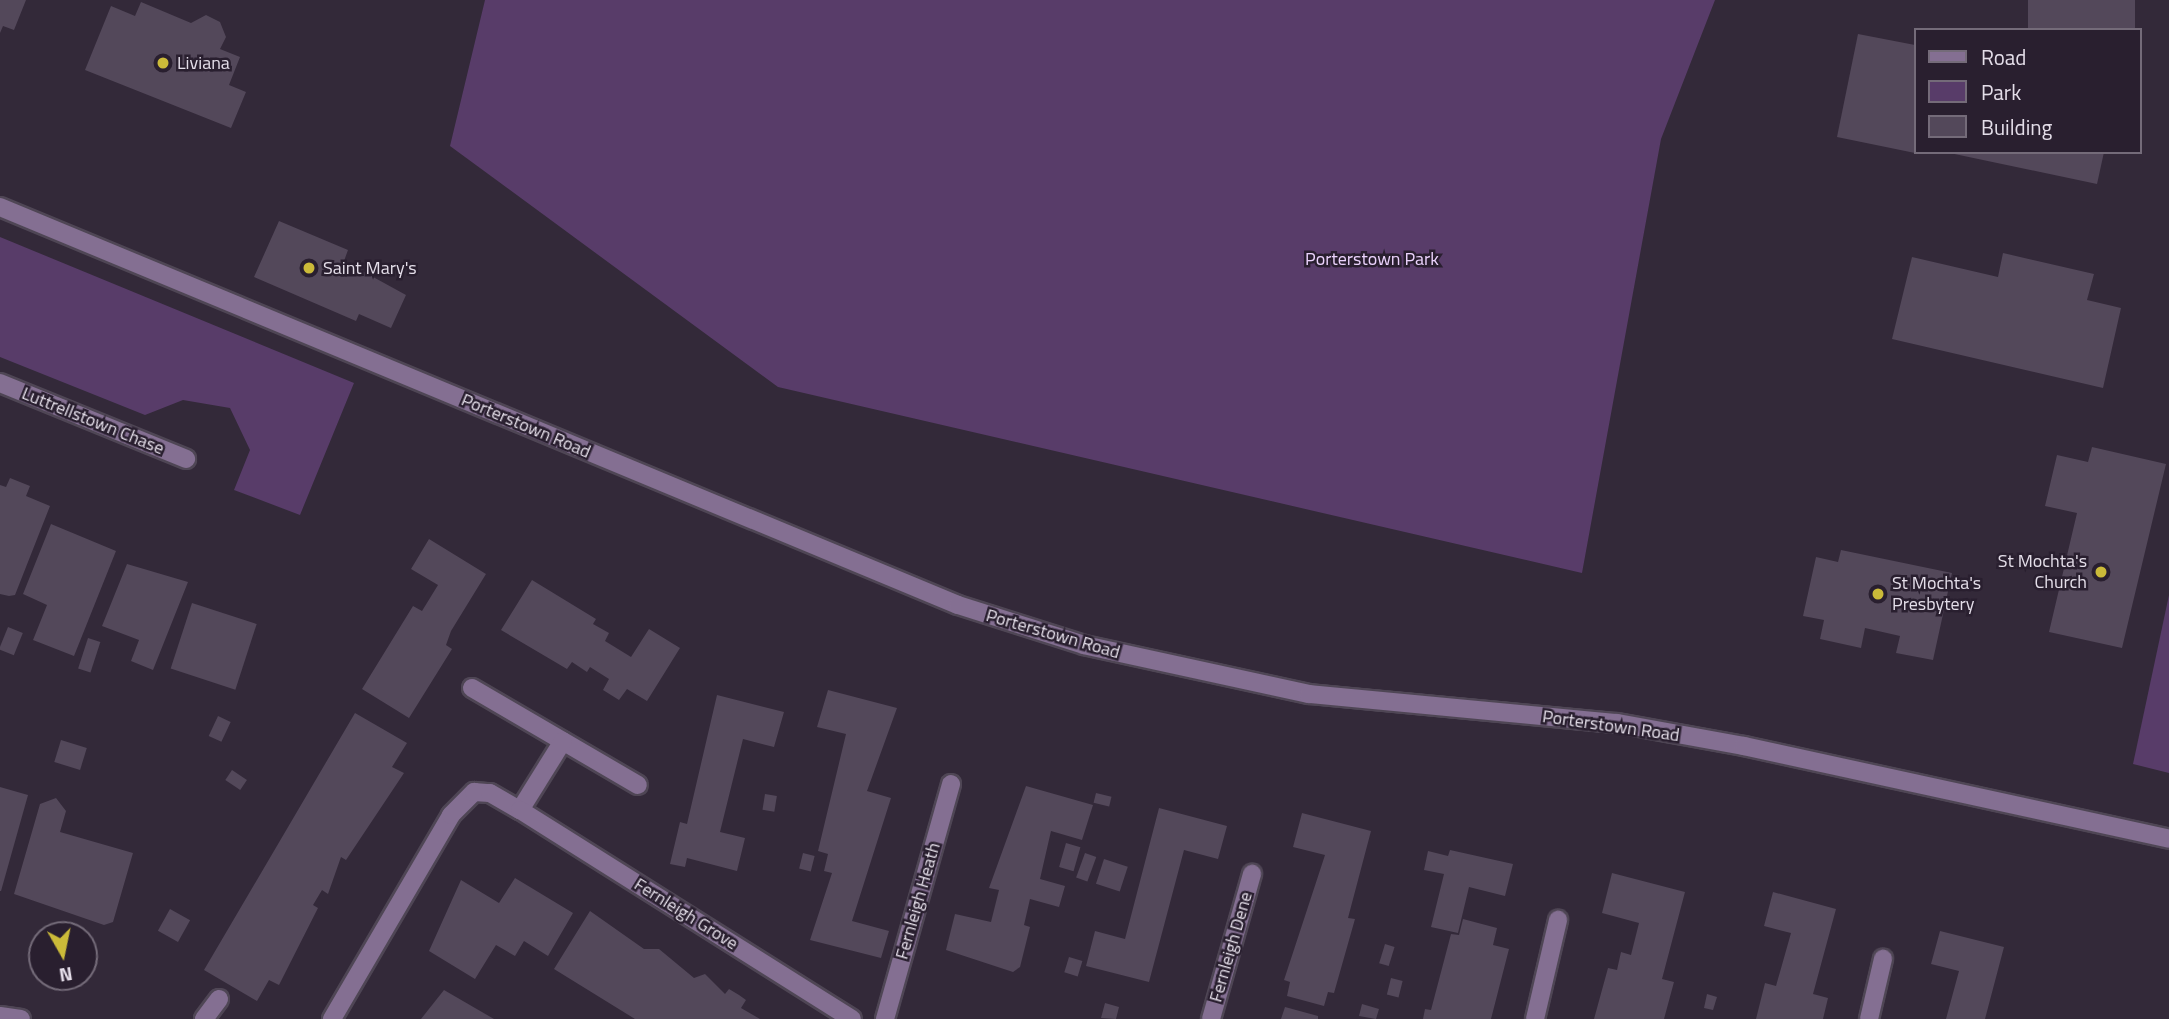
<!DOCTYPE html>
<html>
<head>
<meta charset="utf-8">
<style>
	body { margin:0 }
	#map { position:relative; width:2169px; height:1019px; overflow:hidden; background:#332939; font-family:"Titillium Web",sans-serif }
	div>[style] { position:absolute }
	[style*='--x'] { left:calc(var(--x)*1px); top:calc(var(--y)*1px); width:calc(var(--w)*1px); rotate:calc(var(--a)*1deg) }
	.green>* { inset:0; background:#583c69 }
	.building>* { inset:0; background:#53485a; transform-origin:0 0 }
	.roads { filter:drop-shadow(2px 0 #4f4655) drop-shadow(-2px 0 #4f4655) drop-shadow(0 2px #4f4655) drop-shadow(0 -2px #4f4655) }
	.minor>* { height:18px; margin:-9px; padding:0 9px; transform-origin:9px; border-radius:9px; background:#846f92 }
	.dots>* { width:19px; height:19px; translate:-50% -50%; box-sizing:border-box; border:4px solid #291f2f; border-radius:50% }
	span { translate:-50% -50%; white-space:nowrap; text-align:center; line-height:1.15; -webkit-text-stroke:5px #291f2f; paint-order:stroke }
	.poi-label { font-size:18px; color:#e4dee9 }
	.left { translate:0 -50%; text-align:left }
	.right { translate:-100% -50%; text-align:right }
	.park-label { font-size:18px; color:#ecd3fd }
	.street-label { font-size:18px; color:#e4dee9 }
	.legend { position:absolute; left:1914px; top:28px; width:228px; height:126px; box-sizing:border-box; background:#291f2f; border:2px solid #746b79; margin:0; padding:9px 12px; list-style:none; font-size:21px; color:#e4dee9 }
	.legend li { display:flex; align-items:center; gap:14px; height:35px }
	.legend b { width:35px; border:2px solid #746b79 }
	.north { position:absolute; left:28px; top:921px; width:70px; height:70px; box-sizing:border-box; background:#291f2f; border:2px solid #746b79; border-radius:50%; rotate:171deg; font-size:19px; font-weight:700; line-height:28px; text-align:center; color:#e4dee9 }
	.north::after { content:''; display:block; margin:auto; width:24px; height:32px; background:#cbba39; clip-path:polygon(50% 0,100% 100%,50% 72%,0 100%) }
</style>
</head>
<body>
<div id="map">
	<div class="green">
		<i style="clip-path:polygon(485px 0,1715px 0,1661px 139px,1582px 573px,778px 387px,450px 146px)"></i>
		<i style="clip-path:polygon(0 237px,354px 383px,300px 515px,234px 490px,250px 450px,230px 408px,183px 400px,145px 415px,0 357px)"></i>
		<i style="clip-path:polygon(2169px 595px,2169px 773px,2133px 764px)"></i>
	</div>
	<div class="building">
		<i style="clip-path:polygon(0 0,26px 0,14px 30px,3px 26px,0 33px)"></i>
		<i style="left:2028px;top:0;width:107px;height:31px"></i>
		<i style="clip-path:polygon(141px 2px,191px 23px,206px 15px,220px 22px,226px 37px,220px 49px,240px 57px,229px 85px,246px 92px,231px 128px,85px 70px,111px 6px,135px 16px)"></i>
		<i style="clip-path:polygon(1858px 34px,1915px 45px,1915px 153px,1837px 137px)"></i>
		<i style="clip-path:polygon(1945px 152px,2104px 152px,2097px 184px)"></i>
		<i style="clip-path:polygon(279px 221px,348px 250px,344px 261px,406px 295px,391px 328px,359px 314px,356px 321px,254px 277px)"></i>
		<i style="clip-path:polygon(2003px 253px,2094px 274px,2087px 300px,2121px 308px,2103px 388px,1892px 339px,1912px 257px,1998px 277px)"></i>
		<i style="clip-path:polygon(2092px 447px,2166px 464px,2122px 648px,2049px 632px,2077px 513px,2045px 506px,2057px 455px,2088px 462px)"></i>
		<i style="clip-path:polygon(10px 478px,30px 486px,26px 496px,50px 506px,15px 595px,9px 596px,0 594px,0 485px,6px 487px)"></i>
		<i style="clip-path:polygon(51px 524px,116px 551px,74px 656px,33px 640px,47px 605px,23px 594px)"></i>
		<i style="clip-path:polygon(429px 539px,486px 574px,451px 631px,446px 645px,452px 649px,409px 718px,362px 689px,413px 606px,422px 611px,438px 585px,411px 569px)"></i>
		<i style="clip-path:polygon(1841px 550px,1952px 573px,1933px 660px,1896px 653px,1900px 636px,1865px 628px,1861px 648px,1820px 639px,1824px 620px,1803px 616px,1816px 557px,1838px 562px)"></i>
		<i style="clip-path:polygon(127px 564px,188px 582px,153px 670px,131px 661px,139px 640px,102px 626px)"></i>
		<i style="clip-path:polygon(532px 580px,596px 619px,593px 624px,609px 633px,605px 641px,631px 657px,649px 629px,680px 648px,647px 701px,627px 689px,619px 700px,603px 690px,609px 679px,590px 667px,587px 672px,572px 662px,567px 669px,501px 630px)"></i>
		<i style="left:192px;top:603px;width:68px;height:69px;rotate:18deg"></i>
		<i style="left:8px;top:627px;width:16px;height:24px;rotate:22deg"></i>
		<i style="left:88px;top:638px;width:13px;height:32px;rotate:18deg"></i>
		<i style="clip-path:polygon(828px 690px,897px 708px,867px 791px,891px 798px,852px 921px,889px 931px,881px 958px,810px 940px,832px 873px,824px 871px,828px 854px,818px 851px,846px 734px,817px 727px)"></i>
		<i style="clip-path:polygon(717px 695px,784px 712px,774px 747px,743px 739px,720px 832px,745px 838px,737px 871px,687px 858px,685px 867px,670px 864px,680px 822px,687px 824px)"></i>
		<i style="clip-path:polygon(355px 713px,407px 743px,392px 767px,404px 773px,346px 860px,341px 857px,328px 894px,322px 890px,313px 905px,318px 908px,279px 985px,269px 980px,257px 1001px,204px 970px)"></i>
		<i style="left:218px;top:716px;width:14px;height:22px;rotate:25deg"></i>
		<i style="left:61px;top:740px;width:27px;height:23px;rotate:17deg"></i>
		<i style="left:232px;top:770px;width:18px;height:12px;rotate:34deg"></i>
		<i style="clip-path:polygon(1026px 786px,1093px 805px,1082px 840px,1051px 831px,1040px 879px,1065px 886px,1059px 907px,1030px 899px,1024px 925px,1030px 927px,1020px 967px,1013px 972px,946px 950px,955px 914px,991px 922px,999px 890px,989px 888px)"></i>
		<i style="clip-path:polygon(0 787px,28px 795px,1px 891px,0 891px)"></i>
		<i style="left:1096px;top:793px;width:16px;height:10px;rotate:14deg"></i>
		<i style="left:765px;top:794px;width:12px;height:16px;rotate:9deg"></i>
		<i style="clip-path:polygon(56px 798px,66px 811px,60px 832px,133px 853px,113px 922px,104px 925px,14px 894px,40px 804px)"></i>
		<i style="clip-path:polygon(1159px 808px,1227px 826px,1218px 859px,1184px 850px,1149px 982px,1086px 966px,1095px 931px,1125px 939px)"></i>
		<i style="clip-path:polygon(1302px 813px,1371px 831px,1348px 918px,1355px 919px,1334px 993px,1328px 992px,1324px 1006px,1287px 996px,1290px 982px,1284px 980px,1325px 855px,1293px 847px)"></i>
		<i style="left:1066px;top:843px;width:15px;height:25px;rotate:16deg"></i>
		<i style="clip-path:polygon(1450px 850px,1513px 864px,1505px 896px,1469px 887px,1458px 933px,1431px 927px,1444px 874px,1424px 870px,1428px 851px,1448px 856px)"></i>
		<i style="left:803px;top:853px;width:12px;height:16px;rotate:14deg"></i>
		<i style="left:1085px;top:853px;width:12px;height:26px;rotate:20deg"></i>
		<i style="left:1104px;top:859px;width:25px;height:26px;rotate:18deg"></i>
		<i style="clip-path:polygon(1612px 873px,1685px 892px,1662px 979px,1674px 982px,1664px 1019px,1594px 1019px,1608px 968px,1617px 970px,1621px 952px,1631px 955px,1639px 923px,1602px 913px)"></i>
		<i style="clip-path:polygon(515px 878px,573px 913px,548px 956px,524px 941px,515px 956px,496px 945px,475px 979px,429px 951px,461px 880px,499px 903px)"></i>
		<i style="clip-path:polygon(1773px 892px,1836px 909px,1813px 994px,1828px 998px,1823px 1019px,1756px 1019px,1765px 983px,1776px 986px,1791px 933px,1764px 926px)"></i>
		<i style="left:170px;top:909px;width:23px;height:25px;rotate:29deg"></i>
		<i style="clip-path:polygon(590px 911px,644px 949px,659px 949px,694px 978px,705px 974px,725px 994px,729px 989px,739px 995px,746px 1000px,741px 1008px,760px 1019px,635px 1019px,554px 969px)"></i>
		<i style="clip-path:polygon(1463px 919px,1497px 928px,1493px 945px,1509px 949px,1491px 1019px,1423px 1019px,1425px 1009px,1431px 1010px,1451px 934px,1459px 935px)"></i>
		<i style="clip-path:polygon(1940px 931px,2004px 947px,1985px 1019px,1946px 1019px,1959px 971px,1931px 964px)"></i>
		<i style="left:1385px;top:944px;width:10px;height:20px;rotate:17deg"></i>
		<i style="left:1069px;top:957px;width:14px;height:16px;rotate:17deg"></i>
		<i style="left:1391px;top:978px;width:12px;height:17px;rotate:14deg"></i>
		<i style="clip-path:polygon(444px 990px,494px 1019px,421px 1019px)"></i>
		<i style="clip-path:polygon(1707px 994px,1717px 997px,1713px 1010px,1704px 1008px)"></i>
		<i style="clip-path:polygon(1105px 1003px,1119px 1007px,1116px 1019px,1101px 1018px)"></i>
		<i style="clip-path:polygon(1362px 1004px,1379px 1009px,1376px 1019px,1359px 1016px)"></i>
		<i style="clip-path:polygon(1285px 1007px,1318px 1016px,1318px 1019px,1281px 1019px)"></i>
	</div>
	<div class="roads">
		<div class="minor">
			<i style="--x:0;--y:207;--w:1037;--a:22.56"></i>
			<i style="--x:958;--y:605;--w:132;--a:17.6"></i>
			<i style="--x:1084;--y:645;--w:230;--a:12.3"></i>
			<i style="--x:1309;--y:694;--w:309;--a:5.4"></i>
			<i style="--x:1617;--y:723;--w:129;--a:10.3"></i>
			<i style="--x:1744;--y:746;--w:435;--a:12.3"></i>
			<i style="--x:0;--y:383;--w:201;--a:22.2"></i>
			<i style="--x:472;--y:688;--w:192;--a:30.3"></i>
			<i style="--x:520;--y:810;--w:81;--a:-58.1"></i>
			<i style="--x:0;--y:1016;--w:21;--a:8"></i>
			<i style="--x:204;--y:1019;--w:25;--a:-53"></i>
			<i style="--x:332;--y:1019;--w:236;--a:-59.7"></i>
			<i style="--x:451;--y:815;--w:33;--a:-45"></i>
			<i style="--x:474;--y:792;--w:16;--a:4"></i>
			<i style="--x:490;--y:793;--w:34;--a:30"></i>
			<i style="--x:520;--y:810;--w:392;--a:32.2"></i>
			<i style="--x:885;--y:1019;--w:244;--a:-74.3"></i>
			<i style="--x:1211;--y:1019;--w:151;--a:-74.2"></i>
			<i style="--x:1535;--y:1019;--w:102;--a:-76.9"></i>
			<i style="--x:1869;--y:1019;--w:62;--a:-76.9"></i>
		</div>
	</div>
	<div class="dots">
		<i style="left:163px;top:63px;background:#cbba39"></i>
		<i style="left:309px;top:268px;background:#cbba39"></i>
		<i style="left:2101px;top:572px;background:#cbba39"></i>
		<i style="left:1878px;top:594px;background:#cbba39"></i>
	</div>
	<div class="poi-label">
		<span class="left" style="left:177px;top:63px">Liviana</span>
		<span class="left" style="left:323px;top:268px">Saint Mary's</span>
		<span class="right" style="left:2087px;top:572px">St Mochta's<br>Church</span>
		<span class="left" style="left:1892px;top:594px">St Mochta's<br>Presbytery</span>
	</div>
	<div class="park-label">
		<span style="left:1372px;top:259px">Porterstown Park</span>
	</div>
	<div class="street-label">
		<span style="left:93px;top:421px;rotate:22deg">Luttrellstown Chase</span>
		<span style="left:526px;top:426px;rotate:23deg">Porterstown Road</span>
		<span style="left:1053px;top:634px;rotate:16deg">Porterstown Road</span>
		<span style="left:1611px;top:726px;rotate:8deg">Porterstown Road</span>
		<span style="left:918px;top:901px;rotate:-74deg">Fernleigh Heath</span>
		<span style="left:686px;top:914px;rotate:32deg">Fernleigh Grove</span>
		<span style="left:1231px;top:947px;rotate:-74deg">Fernleigh Dene</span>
	</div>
	<ul class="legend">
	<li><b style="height:9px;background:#846f92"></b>Road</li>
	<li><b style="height:19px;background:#583c69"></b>Park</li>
	<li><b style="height:19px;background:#53485a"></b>Building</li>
	</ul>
	<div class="north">N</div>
</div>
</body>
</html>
